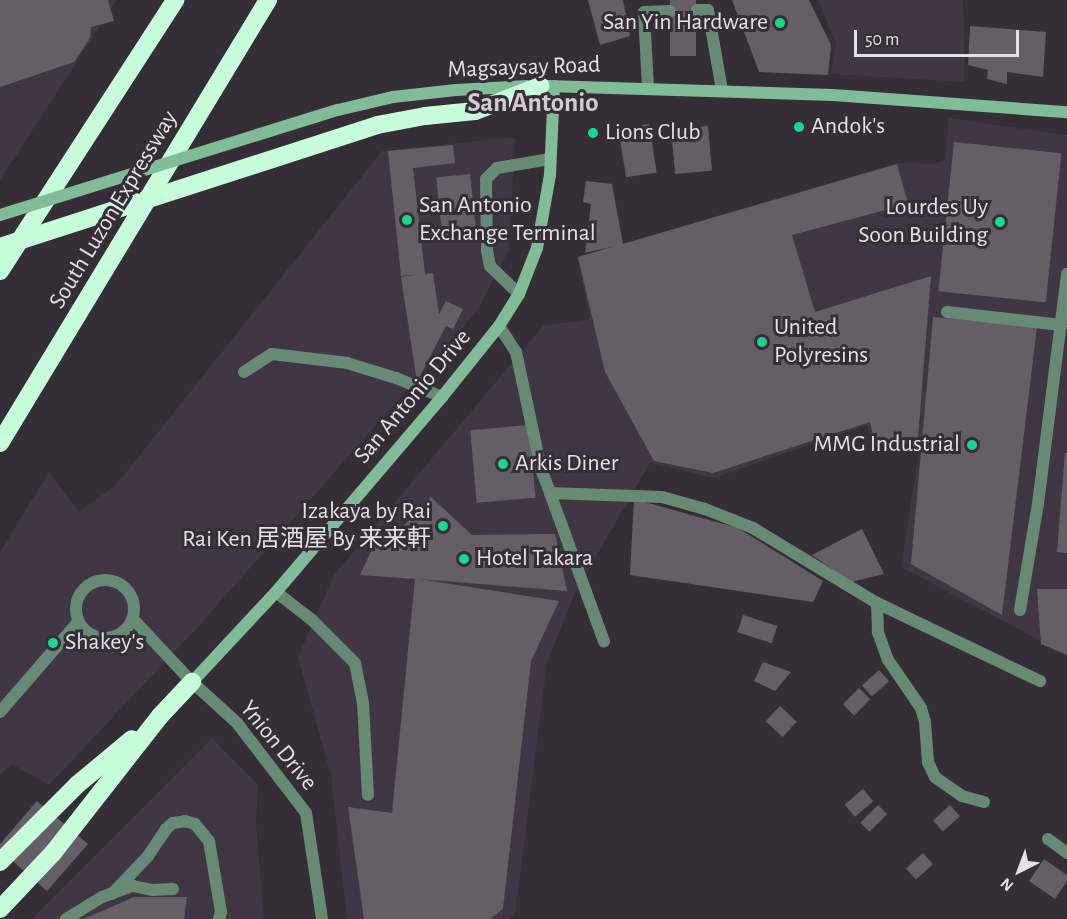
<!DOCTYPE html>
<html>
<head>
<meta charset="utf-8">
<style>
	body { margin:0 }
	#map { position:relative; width:1067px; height:919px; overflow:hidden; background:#352e36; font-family:"Alegreya Sans","Noto Sans SC",sans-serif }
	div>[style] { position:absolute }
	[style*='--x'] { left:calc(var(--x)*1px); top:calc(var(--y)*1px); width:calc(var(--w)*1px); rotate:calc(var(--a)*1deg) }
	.built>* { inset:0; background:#413643 }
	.building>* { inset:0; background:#665e67; transform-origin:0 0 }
	.lane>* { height:12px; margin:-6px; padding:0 6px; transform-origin:6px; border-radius:6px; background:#668a74 }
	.lane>.ring { margin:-6px; padding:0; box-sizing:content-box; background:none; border:12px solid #668a74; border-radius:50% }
	.street>* { height:12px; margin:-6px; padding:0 6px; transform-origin:6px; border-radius:6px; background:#668a74 }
	.secondary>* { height:12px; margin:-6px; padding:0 6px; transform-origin:6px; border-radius:6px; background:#81bc99 }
	.highway>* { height:18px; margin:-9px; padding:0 9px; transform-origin:9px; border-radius:9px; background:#c8fddc }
	.secondary-bridge>* { height:12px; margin:-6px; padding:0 6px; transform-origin:6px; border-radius:6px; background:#81bc99 }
	.highway-bridge>* { height:18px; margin:-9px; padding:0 9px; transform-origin:9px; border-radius:9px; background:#c8fddc }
	.dots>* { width:16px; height:16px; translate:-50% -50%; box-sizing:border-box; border:3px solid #352e36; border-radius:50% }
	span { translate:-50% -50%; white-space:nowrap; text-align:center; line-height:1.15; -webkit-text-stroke:6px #352e36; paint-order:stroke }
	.poi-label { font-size:24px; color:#e6e1e6 }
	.right { translate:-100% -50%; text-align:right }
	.left { translate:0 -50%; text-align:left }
	.street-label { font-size:24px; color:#e6e1e6 }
	.quarter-label { font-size:27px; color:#d3cad4; font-weight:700 }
	.north { position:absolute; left:989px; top:841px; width:60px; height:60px; -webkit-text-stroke:4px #352e36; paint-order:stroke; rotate:222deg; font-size:16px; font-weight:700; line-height:24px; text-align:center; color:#e6e1e6 }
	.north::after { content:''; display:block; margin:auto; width:21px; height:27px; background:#e6e1e6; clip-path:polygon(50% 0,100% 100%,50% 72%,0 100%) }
	.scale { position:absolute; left:854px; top:30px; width:165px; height:27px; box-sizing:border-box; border:3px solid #e6e1e6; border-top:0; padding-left:8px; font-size:18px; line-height:21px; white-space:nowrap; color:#e6e1e6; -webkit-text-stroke:4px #352e36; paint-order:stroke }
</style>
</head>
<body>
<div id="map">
	<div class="built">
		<i style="clip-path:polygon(0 0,117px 0,0 180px)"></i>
		<i style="clip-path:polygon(818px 0,963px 0,965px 82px,831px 74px,836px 43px)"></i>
		<i style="clip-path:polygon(949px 118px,1067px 135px,1067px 655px,901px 567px,921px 438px,873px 445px,867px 425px,714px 478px,650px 463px,575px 593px,547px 663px,515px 915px,510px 919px,347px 919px,331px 776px,298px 657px,334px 575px,543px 326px,590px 319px,577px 257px,897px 163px,934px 164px,945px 160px)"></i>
		<i style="clip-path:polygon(515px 137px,509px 250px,477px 311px,197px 628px,49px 785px,12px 764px,0 775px,0 552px,49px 472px,79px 512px,116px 485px,382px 151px)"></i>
		<i style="clip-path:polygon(212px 738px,258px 785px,256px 824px,264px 919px,32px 919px)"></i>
	</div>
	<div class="building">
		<i style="clip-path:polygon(0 0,108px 0,114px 21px,91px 27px,90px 38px,74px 62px,0 87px)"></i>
		<i style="clip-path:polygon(588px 0,623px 0,630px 36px,600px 45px)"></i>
		<i style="left:670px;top:0;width:26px;height:56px"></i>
		<i style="clip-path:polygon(732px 0,809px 0,831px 45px,828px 75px,759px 72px)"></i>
		<i style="clip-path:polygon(970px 26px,1046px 32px,1043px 77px,1007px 72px,1007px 84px,987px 79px,988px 70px,968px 65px)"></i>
		<i style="left:649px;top:124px;width:49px;height:31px;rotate:81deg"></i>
		<i style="left:708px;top:126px;width:45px;height:37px;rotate:85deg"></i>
		<i style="left:954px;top:142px;width:108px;height:150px;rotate:6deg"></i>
		<i style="clip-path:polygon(453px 145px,455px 163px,413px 168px,425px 274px,433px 273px,439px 314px,446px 301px,463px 309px,453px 329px,446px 326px,417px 382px,401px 277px,421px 274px,401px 276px,388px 151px)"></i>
		<i style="clip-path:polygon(897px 164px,908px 204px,792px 235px,815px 312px,931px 276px,918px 437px,875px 443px,870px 422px,713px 473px,654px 461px,605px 372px,578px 257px,615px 246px,585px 253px,591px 204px,583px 202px,586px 181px,612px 184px,623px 244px)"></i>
		<i style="left:470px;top:174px;width:66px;height:34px;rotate:84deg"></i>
		<i style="clip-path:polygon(933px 317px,1037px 327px,1002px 615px,911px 564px)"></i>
		<i style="left:529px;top:425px;width:73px;height:59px;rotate:85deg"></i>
		<i style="clip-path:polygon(1065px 453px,1067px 453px,1067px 553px,1057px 552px)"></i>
		<i style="clip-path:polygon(431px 497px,472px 535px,555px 534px,567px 591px,419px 579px,559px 601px,531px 661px,503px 909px,490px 919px,364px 919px,348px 807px,392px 813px,415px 579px,360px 575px,376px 541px,387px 544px)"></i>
		<i style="clip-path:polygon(634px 499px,738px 528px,823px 581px,813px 602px,630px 575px)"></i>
		<i style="clip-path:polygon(862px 529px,884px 574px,851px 582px,812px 555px)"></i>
		<i style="clip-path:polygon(1037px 589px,1067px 589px,1067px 655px,1041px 644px)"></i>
		<i style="left:743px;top:615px;width:36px;height:18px;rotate:18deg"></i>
		<i style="clip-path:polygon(763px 662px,791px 672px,775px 691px,754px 681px)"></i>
		<i style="left:879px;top:670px;width:15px;height:23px;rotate:48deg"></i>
		<i style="left:859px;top:688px;width:16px;height:23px;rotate:45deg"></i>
		<i style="left:780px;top:706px;width:23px;height:21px;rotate:43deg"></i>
		<i style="left:863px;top:789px;width:16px;height:24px;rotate:50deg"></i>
		<i style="clip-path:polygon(37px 801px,88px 844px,47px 891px,0 850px,0 844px)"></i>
		<i style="left:878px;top:805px;width:13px;height:25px;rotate:45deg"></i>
		<i style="left:950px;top:805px;width:15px;height:23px;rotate:48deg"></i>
		<i style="left:923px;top:853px;width:15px;height:23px;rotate:48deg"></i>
		<i style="clip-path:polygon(1044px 859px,1067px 875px,1067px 881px,1055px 899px,1029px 881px)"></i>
		<i style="clip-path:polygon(134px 897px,187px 897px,184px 919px,84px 919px)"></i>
	</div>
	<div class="lane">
		<i style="--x:697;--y:10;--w:11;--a:0"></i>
		<i style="--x:708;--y:10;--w:81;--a:80.1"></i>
		<i style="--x:648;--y:87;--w:75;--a:-93.1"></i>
		<i style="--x:644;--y:12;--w:26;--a:-2"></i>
		<i style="--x:519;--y:294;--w:40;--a:-136"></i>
		<i style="--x:490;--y:266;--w:15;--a:-101"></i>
		<i style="--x:487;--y:251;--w:72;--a:-90.8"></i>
		<i style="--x:486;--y:179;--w:16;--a:-45"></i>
		<i style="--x:497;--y:168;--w:54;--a:-9.6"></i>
		<i style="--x:947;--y:312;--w:115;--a:6.5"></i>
		<i style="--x:244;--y:372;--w:33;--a:-33"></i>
		<i style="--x:272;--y:354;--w:76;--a:6.8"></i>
		<i style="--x:347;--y:363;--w:51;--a:17"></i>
		<i style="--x:396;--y:378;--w:50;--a:22.4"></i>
		<i style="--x:550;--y:493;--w:158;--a:70"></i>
		<i class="ring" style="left:76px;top:580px;width:46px;height:46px"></i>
		<i style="--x:276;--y:592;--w:46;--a:37.9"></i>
		<i style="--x:312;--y:620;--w:61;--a:45"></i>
		<i style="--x:355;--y:663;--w:41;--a:78.7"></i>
		<i style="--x:363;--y:703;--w:92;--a:86.9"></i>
		<i style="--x:1020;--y:610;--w:108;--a:-80.4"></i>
		<i style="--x:1038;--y:504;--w:232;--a:-82.8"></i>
		<i style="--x:133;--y:619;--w:86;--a:46.9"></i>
		<i style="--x:0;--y:712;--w:119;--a:-49.1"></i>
		<i style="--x:112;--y:894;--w:52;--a:-46.5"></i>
		<i style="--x:148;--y:856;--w:32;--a:-56"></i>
		<i style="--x:166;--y:829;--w:9;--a:-41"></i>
		<i style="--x:173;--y:823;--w:12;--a:-9"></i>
		<i style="--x:185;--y:821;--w:10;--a:17"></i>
		<i style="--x:195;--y:824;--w:22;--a:51"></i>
		<i style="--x:209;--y:841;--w:72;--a:80.4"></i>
		<i style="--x:221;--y:912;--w:7;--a:106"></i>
		<i style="--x:66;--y:919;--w:42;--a:-31.4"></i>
		<i style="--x:102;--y:897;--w:33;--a:-20"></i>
		<i style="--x:133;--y:886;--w:19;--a:12"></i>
		<i style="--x:152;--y:890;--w:21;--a:-3"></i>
	</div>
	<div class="street">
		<i style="--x:499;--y:326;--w:31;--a:57"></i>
		<i style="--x:516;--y:352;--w:120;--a:77.9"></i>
		<i style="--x:541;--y:469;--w:26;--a:69"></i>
		<i style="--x:550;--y:493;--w:112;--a:2"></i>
		<i style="--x:662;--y:497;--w:45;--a:15.6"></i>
		<i style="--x:705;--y:509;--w:52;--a:21.6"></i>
		<i style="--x:753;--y:528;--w:145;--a:31.2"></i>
		<i style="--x:192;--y:682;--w:61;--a:42.3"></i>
		<i style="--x:237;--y:723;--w:113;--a:52.5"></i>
		<i style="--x:306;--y:813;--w:107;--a:81.4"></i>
		<i style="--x:984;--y:802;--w:23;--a:-165"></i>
		<i style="--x:962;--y:796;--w:33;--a:-145"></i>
		<i style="--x:935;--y:777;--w:17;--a:-115"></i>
		<i style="--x:928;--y:762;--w:40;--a:-94.3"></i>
		<i style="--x:925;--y:722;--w:15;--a:-106"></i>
		<i style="--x:921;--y:708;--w:58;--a:-124.5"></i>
		<i style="--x:888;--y:660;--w:30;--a:-110"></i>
		<i style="--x:878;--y:632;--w:29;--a:-92"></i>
		<i style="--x:877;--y:603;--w:181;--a:25.6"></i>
		<i style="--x:1048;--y:839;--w:24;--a:36"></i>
	</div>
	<div class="secondary">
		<i style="--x:547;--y:86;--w:286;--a:1.8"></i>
		<i style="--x:833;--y:95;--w:235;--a:4.2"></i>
		<i style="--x:456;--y:90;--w:71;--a:-3.2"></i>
		<i style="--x:192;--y:682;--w:123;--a:-47"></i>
		<i style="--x:276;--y:592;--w:256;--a:-49.6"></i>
		<i style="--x:442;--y:397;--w:91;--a:-51.2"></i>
		<i style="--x:499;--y:326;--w:38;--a:-58"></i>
		<i style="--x:519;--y:294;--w:49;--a:-68.6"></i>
		<i style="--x:537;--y:248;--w:74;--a:-79.9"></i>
		<i style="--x:550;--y:175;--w:89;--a:-87.4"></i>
	</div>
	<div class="highway">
		<i style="--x:475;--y:111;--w:70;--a:-21"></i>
		<i style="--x:0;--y:271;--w:323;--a:-57.1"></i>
		<i style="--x:0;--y:443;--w:518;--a:-58.83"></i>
		<i style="--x:0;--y:862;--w:110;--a:-45"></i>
		<i style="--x:78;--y:784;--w:70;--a:-39.8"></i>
		<i style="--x:0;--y:909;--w:77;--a:-46.6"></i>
		<i style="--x:53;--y:853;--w:174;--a:-52"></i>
		<i style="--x:160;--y:716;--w:47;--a:-46.7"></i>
	</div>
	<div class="secondary-bridge">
		<i style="--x:0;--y:215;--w:354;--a:-17.3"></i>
		<i style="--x:338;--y:110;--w:57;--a:-13.3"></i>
		<i style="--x:393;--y:97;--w:63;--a:-6.3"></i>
	</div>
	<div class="highway-bridge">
		<i style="--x:0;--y:247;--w:396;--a:-17.9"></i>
		<i style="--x:377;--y:125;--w:49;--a:-10.6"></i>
		<i style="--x:425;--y:116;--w:50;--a:-5.7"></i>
	</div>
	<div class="dots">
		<i style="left:780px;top:23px;background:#17d989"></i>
		<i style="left:799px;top:127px;background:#17d989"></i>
		<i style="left:593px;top:133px;background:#17d989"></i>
		<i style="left:407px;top:220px;background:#17d989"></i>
		<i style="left:1000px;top:222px;background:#17d989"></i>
		<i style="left:762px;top:342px;background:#17d989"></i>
		<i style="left:972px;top:445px;background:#17d989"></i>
		<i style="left:503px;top:464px;background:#17d989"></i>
		<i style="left:443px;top:526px;background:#17d989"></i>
		<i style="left:464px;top:559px;background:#17d989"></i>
		<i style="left:53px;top:643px;background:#17d989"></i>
	</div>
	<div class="poi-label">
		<span class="right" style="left:768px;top:23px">San Yin Hardware</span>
		<span class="left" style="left:811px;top:127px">Andok's</span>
		<span class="left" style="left:605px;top:133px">Lions Club</span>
		<span class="left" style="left:419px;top:220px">San Antonio<br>Exchange Terminal</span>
		<span class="right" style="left:988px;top:222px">Lourdes Uy<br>Soon Building</span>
		<span class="left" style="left:774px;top:342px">United<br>Polyresins</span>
		<span class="right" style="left:960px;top:445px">MMG Industrial</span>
		<span class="left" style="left:515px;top:464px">Arkis Diner</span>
		<span class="right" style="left:431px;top:526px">Izakaya by Rai<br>Rai Ken 居酒屋 By 来来軒</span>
		<span class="left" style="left:476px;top:559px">Hotel Takara</span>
		<span class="left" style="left:65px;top:643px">Shakey's</span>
	</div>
	<div class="street-label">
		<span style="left:524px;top:68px;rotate:-2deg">Magsaysay Road</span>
		<span style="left:114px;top:210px;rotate:-59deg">South Luzon Expressway</span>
		<span style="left:413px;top:397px;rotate:-50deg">San Antonio Drive</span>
		<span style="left:278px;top:746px;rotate:51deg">Ynion Drive</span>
	</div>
	<div class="quarter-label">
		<span style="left:533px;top:103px">San Antonio</span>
	</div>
	<div class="north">N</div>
	<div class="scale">50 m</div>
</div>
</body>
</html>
